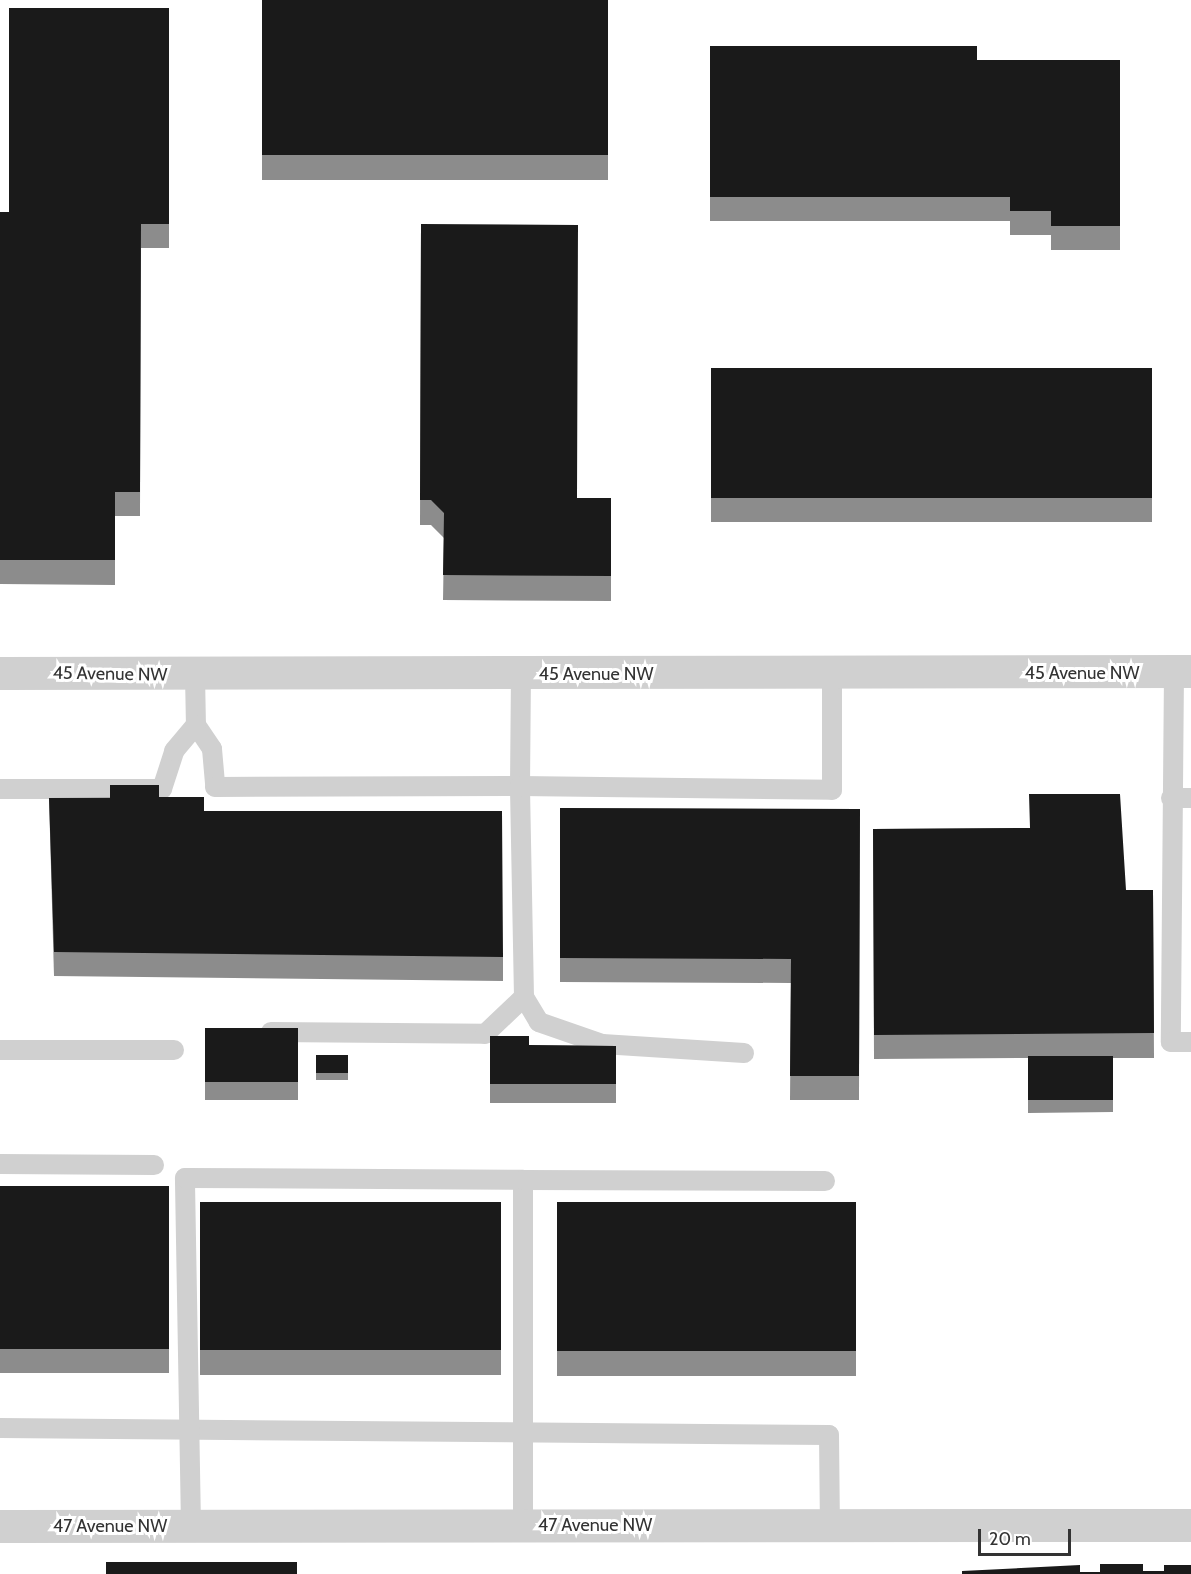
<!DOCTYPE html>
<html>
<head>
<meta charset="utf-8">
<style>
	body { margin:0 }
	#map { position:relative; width:1191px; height:1574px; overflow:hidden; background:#fff; font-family:Cabin,sans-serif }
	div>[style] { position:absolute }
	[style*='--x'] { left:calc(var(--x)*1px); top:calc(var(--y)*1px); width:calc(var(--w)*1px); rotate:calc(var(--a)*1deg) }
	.lane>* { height:20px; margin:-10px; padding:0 10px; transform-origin:10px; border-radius:10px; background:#d0d0d0 }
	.street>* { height:33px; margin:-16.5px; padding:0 16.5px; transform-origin:16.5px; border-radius:16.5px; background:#d0d0d0 }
	.wall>* { inset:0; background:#8c8c8c; transform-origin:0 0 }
	.building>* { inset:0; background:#1a1a1a; transform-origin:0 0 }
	span { translate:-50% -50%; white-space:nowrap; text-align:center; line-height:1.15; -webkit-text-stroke:6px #fff; paint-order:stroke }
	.street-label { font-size:18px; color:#333 }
	.scale { position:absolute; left:978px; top:1529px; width:93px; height:27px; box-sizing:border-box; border:3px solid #333; border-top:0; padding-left:8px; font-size:18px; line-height:21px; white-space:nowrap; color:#333; -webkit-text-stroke:4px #fff; paint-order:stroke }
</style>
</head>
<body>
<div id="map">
	<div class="lane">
		<i style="--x:1174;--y:672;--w:370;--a:90.5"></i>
		<i style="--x:1171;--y:1042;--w:20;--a:0"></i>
		<i style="--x:195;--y:675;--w:50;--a:88.9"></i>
		<i style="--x:196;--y:725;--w:29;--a:56"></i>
		<i style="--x:212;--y:749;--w:38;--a:85"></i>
		<i style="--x:215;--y:787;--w:305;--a:-0.2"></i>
		<i style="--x:520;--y:786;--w:112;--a:-89.5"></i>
		<i style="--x:0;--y:789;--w:162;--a:0"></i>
		<i style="--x:162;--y:789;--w:40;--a:-72"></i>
		<i style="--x:174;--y:751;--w:34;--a:-50"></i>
		<i style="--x:1171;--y:798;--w:20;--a:0"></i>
		<i style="--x:271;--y:1032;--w:214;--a:0.5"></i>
		<i style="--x:485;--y:1034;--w:54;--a:-43.5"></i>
		<i style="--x:0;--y:1050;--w:174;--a:0"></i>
		<i style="--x:744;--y:1053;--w:142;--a:-176.4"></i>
		<i style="--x:602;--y:1044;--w:67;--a:-160.8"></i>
		<i style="--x:539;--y:1022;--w:29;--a:-121"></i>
		<i style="--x:524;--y:997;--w:211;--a:-91.1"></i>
		<i style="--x:520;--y:786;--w:312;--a:0.7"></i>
		<i style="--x:832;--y:790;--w:116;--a:-90"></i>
		<i style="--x:0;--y:1164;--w:154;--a:0.4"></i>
		<i style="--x:0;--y:1428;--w:829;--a:0.48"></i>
		<i style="--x:829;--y:1435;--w:90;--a:89.4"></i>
		<i style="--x:191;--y:1526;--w:348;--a:-91"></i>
		<i style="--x:185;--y:1178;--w:338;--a:0.3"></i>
		<i style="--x:523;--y:1526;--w:346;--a:-90"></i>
		<i style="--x:523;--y:1180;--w:302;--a:0.2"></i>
	</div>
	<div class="street">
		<i style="--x:0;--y:673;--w:1191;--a:-0.1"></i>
		<i style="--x:0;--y:1526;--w:1191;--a:-0.05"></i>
	</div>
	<div class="wall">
		<i style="left:262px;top:0;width:346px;height:180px"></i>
		<i style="clip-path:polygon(169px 8px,169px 248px,141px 248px,140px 516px,115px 516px,115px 585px,0 584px,0 212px,9px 212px)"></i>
		<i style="clip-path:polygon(710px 46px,977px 60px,1120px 60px,1120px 250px,1051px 250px,1051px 235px,1010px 235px,1010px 221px,710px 221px)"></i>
		<i style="clip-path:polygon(421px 224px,577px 498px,611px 498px,611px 601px,443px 600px,444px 538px,431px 525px,420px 525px)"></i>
		<i style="left:711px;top:368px;width:441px;height:154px"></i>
		<i style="clip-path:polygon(159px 797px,204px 811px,503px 957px,503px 981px,54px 976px,49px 798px)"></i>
		<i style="clip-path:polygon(560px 808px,860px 809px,859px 1100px,790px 1100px,791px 983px,560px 982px)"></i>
		<i style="clip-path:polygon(1029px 828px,1126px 890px,1153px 890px,1154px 1058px,1113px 1058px,1113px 1112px,1028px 1113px,1028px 1058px,874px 1059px,873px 829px)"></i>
		<i style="left:205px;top:1028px;width:93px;height:72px"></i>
		<i style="clip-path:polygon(490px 1036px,529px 1045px,616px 1046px,616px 1103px,490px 1103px)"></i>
		<i style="left:316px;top:1055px;width:32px;height:25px"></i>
		<i style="left:169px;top:1186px;width:187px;height:169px;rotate:90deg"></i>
		<i style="left:501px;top:1202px;width:173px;height:301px;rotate:90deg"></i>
		<i style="left:557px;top:1202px;width:299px;height:174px"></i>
	</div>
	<div class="building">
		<i style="left:262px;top:0;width:346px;height:155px"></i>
		<i style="clip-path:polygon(9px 8px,169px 8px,169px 224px,141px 224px,140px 492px,115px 492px,115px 560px,0 560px,0 212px,9px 212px)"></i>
		<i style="clip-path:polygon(710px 46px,977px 46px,977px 60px,1120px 60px,1120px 226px,1051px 226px,1051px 211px,1010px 211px,1010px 197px,710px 197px)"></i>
		<i style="clip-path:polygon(421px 224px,578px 225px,577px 498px,611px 498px,611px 576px,443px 575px,444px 513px,431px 500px,420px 500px)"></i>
		<i style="left:711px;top:368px;width:441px;height:130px"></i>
		<i style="clip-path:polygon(110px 785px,159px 785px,159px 797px,204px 797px,204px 811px,502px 811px,503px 957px,54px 952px,49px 798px,110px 798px)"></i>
		<i style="clip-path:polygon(1029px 794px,1120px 794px,1126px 890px,1153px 890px,1154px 1033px,874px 1035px,873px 829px,1030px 828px)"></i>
		<i style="clip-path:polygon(560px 808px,860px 809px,859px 1076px,790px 1076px,791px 959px,560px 958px)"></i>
		<i style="left:205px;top:1028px;width:93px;height:54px"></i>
		<i style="clip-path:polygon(490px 1036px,529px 1036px,529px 1045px,616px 1046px,616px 1084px,490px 1084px)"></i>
		<i style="left:316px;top:1055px;width:32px;height:18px"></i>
		<i style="left:1113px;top:1056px;width:44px;height:85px;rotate:90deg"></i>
		<i style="left:169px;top:1186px;width:163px;height:169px;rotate:90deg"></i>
		<i style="left:501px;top:1202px;width:148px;height:301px;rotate:90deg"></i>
		<i style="left:557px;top:1202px;width:299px;height:149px"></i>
		<i style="left:106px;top:1562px;width:191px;height:12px"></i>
		<i style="clip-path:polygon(1100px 1564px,1143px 1564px,1143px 1571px,1164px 1571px,1164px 1565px,1191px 1565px,1191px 1574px,962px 1574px,962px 1571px,1080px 1565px,1080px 1572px,1100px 1572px)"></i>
	</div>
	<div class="street-label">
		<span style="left:1082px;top:673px">45 Avenue NW</span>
		<span style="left:110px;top:674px;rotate:1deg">45 Avenue NW</span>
		<span style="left:596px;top:674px">45 Avenue NW</span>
		<span style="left:595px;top:1525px">47 Avenue NW</span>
		<span style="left:110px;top:1526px">47 Avenue NW</span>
	</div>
	<div class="scale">20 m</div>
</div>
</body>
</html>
